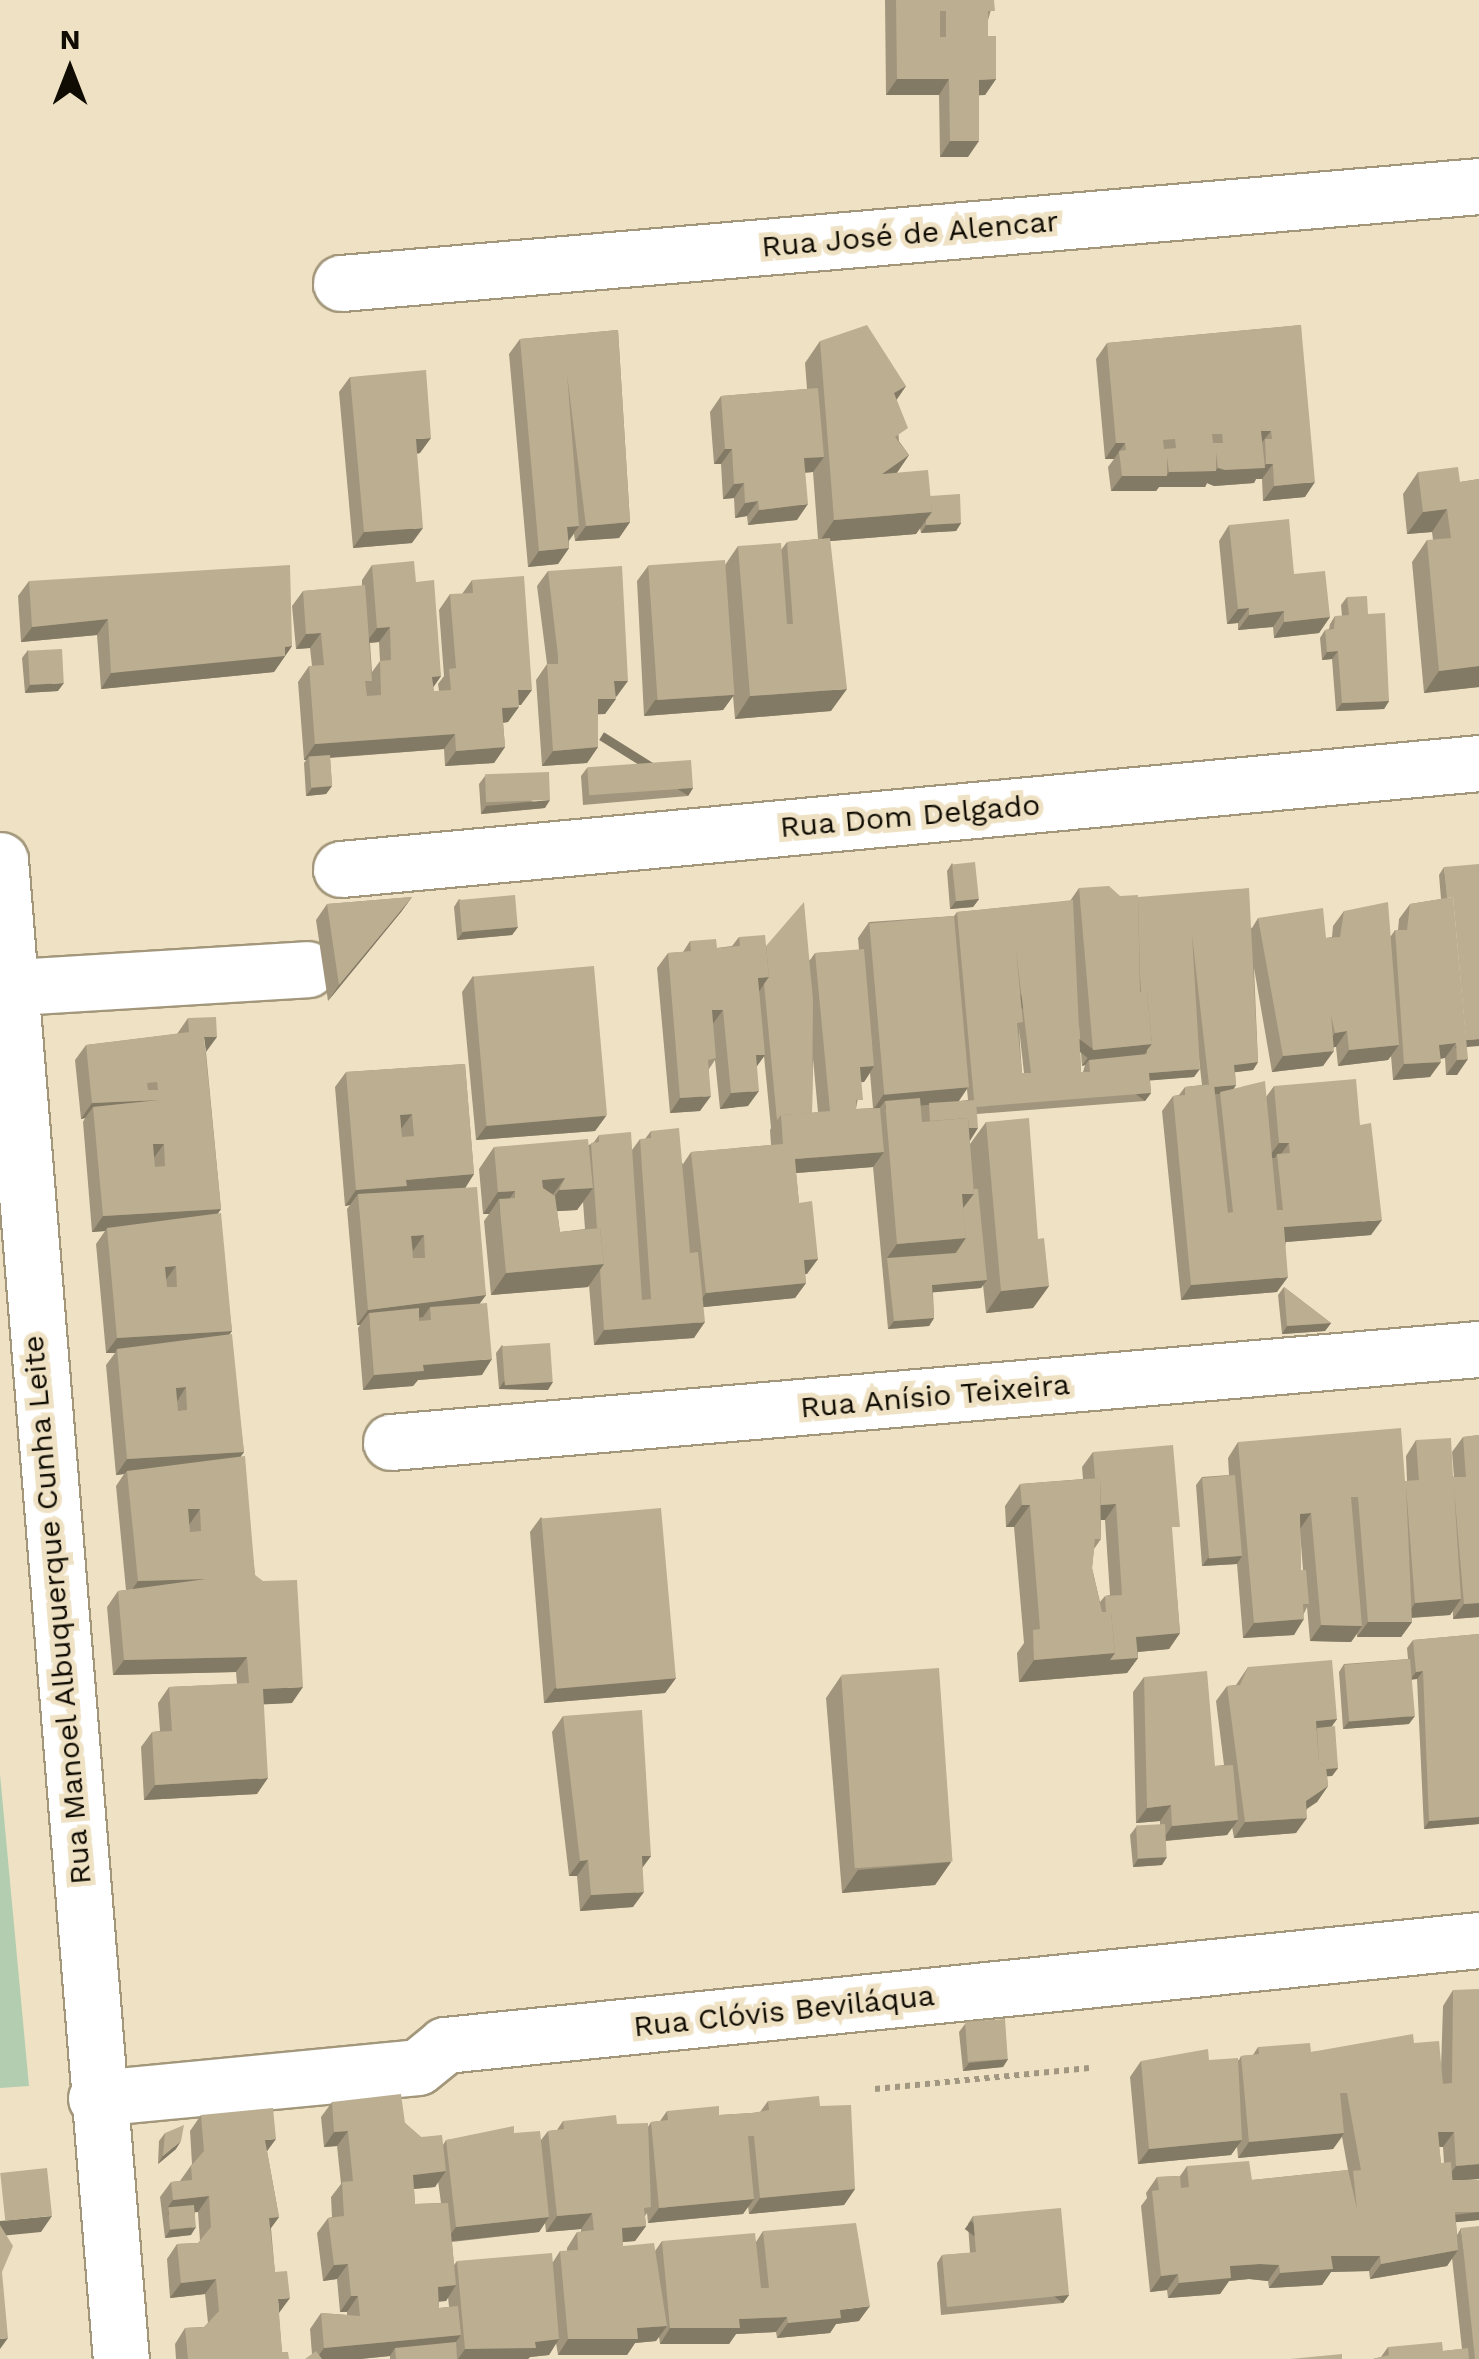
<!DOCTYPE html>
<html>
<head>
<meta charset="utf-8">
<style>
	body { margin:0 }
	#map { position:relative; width:1479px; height:2359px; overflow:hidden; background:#efe2c4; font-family:"Work Sans",sans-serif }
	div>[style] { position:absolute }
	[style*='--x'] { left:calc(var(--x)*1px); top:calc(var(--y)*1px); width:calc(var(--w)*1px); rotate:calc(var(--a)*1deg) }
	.green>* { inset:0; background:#b2cdb0 }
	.path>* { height:6px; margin-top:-3px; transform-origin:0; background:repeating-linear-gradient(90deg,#a29881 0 5px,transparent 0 10px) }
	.roads { filter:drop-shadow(2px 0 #a3977b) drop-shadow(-2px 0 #a3977b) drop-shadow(0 2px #a3977b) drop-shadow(0 -2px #a3977b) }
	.street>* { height:55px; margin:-27.5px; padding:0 27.5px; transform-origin:27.5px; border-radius:27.5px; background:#fff }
	.wall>* { inset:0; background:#a1967d }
	.shaded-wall>* { inset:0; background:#837a66; transform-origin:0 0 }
	.building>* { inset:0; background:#bbae91; transform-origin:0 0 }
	span { translate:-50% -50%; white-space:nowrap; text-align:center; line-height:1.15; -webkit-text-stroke:10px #efe2c4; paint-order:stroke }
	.street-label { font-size:30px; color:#100c03 }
	.north { position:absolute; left:20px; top:20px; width:100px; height:100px; -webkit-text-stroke:8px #efe2c4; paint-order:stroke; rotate:0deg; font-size:28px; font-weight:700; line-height:40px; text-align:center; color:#100c03 }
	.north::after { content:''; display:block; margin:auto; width:35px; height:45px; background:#100c03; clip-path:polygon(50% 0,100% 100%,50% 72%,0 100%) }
</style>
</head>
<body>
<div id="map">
	<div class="green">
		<i style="clip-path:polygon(0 1774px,29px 2086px,0 2088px)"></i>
	</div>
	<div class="path">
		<i style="--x:875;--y:2089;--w:215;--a:-5.6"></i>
	</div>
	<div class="roads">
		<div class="street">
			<i style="--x:341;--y:283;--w:1142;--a:-4.87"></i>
			<i style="--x:0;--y:860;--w:1504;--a:85.39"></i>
			<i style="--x:341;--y:869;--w:1143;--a:-5.32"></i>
			<i style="--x:0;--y:988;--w:308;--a:-3.5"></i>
			<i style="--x:391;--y:1442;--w:1092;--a:-4.89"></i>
			<i style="--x:96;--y:2098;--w:323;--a:-5.5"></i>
			<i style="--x:418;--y:2067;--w:35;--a:-39"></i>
			<i style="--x:445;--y:2045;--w:1039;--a:-5.8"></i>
		</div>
	</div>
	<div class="wall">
		<i style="clip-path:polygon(885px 0,994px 0,988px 20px,988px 36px,996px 79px,985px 95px,979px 95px,968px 157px,940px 157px,939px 95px,886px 95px)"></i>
		<i style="clip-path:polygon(1301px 325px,1305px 497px,1263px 501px,1262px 479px,1256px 479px,1254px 483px,1214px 486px,1207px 483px,1205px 487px,1159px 487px,1156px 491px,1111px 491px,1108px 467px,1114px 459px,1105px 459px,1096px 359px,1107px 343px)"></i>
		<i style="clip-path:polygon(618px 330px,630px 522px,619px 538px,575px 541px,574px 534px,569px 541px,569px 548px,558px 564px,528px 567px,509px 354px,520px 339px)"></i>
		<i style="clip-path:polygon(820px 341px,906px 386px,896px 400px,899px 441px,909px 455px,897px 473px,930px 496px,961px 523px,956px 531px,921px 533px,920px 528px,916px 534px,830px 541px,831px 711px,735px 719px,733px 696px,723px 710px,644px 716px,637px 581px,648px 566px,725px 565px,738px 546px,781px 550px,787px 542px,818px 539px,813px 472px,805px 473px,797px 520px,748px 525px,747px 516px,735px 518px,734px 498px,723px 499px,721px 464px,714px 464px,710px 412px,721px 396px,807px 389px,805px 363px)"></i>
		<i style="clip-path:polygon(350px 377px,420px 453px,417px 454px,412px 543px,353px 548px,339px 392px)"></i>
		<i style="clip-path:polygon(1418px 472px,1460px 482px,1479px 479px,1479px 687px,1424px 693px,1412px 562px,1427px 540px,1433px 540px,1432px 532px,1407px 534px,1403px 494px)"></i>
		<i style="clip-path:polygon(1229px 525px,1294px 574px,1330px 617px,1319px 633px,1274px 638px,1273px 627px,1238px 630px,1238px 623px,1227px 624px,1219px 541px)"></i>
		<i style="clip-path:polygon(evenodd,372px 565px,416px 582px,441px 676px,433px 687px,434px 691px,439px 691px,438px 684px,444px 676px,439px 610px,450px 594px,462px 594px,472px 580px,521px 705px,519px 705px,508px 722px,503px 723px,505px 747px,494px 763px,445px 766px,444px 749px,330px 758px,332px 786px,326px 794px,306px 796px,304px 763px,306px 760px,304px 760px,298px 682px,309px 666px,312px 666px,310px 648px,296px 649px,292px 606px,303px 591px,362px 586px,362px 580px,372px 565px,379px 642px,380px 661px,372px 672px,370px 643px,379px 642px)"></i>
		<i style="clip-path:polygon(548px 571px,617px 696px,605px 714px,598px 714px,598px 747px,587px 763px,542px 766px,536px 680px,547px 664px,537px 586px)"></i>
		<i style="clip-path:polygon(29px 581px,292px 646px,274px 672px,101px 689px,97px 635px,21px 642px,18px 596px)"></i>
		<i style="clip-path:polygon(1347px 597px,1368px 614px,1389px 701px,1384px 709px,1336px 711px,1332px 659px,1322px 660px,1320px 638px,1325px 630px,1329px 629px,1330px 624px,1335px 616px,1342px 616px,1341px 605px)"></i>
		<i style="clip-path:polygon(28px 650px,58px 691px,25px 693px,22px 658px)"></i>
		<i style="clip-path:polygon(587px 768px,693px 788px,688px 796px,583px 805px,581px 776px)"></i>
		<i style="clip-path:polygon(485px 776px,545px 808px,481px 814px,479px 784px)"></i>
		<i style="clip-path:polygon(952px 863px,979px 899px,973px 907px,950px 909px,947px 871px)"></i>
		<i style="clip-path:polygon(evenodd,1444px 867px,1467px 1047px,1457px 1075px,1446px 1075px,1445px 1058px,1440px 1059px,1430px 1077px,1393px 1080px,1391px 1056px,1388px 1060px,1338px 1066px,1336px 1047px,1334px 1047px,1323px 1066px,1272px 1072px,1254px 968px,1258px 1062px,1253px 1070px,1235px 1072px,1236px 1085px,1234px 1089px,1266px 1097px,1274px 1086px,1371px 1235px,1286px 1242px,1277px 1292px,1181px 1300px,1162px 1111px,1173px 1096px,1179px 1095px,1185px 1087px,1202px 1085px,1199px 1059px,1194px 1077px,1150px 1080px,1151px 1093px,1145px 1101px,977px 1114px,970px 1141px,970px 1144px,986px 1122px,1038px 1239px,1049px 1286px,1033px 1308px,986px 1313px,983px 1285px,981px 1288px,933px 1292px,934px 1318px,929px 1326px,888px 1329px,873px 1167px,796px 1173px,799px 1203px,818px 1259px,805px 1274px,806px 1283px,795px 1298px,703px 1307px,694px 1338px,594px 1345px,589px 1285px,588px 1287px,491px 1295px,484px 1221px,489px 1214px,483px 1214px,479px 1169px,494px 1147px,589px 1145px,594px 1142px,599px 1135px,632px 1150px,640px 1139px,645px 1139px,651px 1131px,683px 1164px,691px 1152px,771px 1145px,770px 1130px,771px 1128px,764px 1056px,757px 1066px,748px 1106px,720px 1109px,715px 1060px,709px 1069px,700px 1111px,670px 1113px,657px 968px,668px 953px,683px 952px,690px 941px,717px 948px,732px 946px,739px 937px,810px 960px,815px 953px,859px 950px,858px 938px,869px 922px,954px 916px,957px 912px,1070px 901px,1079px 888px,1120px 896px,1138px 897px,1252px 928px,1258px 918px,1326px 938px,1332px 937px,1333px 926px,1344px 911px,1391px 936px,1395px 930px,1398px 930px,1399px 919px,1410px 904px,1441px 899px,1439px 875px,1444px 867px,1079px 1025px,1082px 1066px,1085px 1065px,1083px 1072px,1081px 1072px,1079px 1025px,1444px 867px,1019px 1028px,1024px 1073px,1022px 1073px,1019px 1028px,1444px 867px,813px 1059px,818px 1112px,812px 1113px,813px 1059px,1444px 867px,870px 1073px,873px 1108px,856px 1109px,861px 1082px,864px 1082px,870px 1073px,1444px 867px,967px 1089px,968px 1100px,959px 1101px,967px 1089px,1444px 867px,583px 1202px,585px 1229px,560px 1232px,557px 1211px,577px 1210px,583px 1202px)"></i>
		<i style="clip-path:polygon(412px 897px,401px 912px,328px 1001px,316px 920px,327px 904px)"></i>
		<i style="clip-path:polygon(459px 899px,518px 927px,512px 935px,457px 940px,454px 907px)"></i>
		<i style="clip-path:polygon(473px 976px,606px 1116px,595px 1131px,476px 1140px,462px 992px)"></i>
		<i style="clip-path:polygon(188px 1018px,206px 1052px,221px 1209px,218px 1213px,232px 1331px,229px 1335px,244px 1452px,241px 1456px,255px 1575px,292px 1703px,264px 1704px,257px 1794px,144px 1800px,141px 1747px,152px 1732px,160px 1731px,158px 1703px,169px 1687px,237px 1684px,236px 1672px,113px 1675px,107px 1607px,118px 1591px,126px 1590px,116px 1486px,124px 1474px,116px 1475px,106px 1365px,115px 1353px,106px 1353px,96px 1244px,105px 1231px,92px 1232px,83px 1122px,85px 1118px,81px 1119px,75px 1060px,86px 1045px,177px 1034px)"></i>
		<i style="clip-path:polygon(465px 1064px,474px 1174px,465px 1187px,486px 1295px,480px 1303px,482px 1375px,418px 1380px,413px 1386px,363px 1390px,358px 1328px,360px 1325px,357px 1325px,347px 1209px,350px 1205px,345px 1206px,335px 1087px,346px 1072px)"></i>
		<i style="clip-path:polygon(1284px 1287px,1331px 1323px,1325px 1331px,1282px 1334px,1278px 1295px)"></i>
		<i style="clip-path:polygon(502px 1345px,548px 1390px,499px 1389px,496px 1353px)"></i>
		<i style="clip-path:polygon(evenodd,1479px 1435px,1479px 1617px,1453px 1619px,1453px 1611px,1450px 1615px,1412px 1618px,1412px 1622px,1401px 1637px,1357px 1637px,1357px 1634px,1351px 1642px,1310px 1641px,1307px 1607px,1294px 1635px,1243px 1638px,1237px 1564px,1202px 1566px,1196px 1485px,1202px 1477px,1229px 1475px,1228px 1458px,1238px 1442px,1405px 1481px,1407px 1481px,1406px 1456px,1416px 1440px,1454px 1477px,1452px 1452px,1463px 1437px,1479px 1435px,1300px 1532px,1303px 1570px,1301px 1570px,1300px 1532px)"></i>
		<i style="clip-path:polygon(evenodd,1093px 1452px,1172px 1538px,1180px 1633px,1169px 1649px,1138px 1652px,1138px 1658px,1127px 1673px,1019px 1682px,1017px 1653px,1024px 1643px,1014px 1527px,1006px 1527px,1005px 1506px,1020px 1484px,1083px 1479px,1082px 1467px,1093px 1452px,1101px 1520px,1105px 1520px,1110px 1595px,1105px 1596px,1100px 1602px,1092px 1568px,1094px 1549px,1101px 1539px,1101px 1520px)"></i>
		<i style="clip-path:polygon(541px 1517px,676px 1678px,665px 1693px,544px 1703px,530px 1532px)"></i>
		<i style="clip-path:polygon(1479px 1634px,1479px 1824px,1424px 1829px,1417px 1679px,1412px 1679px,1409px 1724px,1343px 1729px,1339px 1672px,1344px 1664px,1408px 1659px,1407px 1648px,1413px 1640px)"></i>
		<i style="clip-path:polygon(1248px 1667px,1337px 1719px,1332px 1726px,1338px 1768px,1332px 1776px,1327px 1776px,1328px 1786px,1317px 1802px,1307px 1809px,1296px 1833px,1234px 1838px,1232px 1827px,1227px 1835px,1166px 1841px,1162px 1865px,1133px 1867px,1130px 1835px,1136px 1827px,1160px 1825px,1160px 1821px,1136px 1823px,1133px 1692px,1144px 1677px,1215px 1766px,1224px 1765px,1216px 1701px,1227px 1686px,1236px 1685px)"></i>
		<i style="clip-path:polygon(841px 1676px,951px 1862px,935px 1885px,842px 1893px,826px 1698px)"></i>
		<i style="clip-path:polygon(563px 1716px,651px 1856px,642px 1867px,633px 1907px,580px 1911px,577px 1876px,569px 1876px,552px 1732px)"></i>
		<i style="clip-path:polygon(evenodd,1453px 1990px,1479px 2179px,1452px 2181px,1452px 2182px,1479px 2180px,1479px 2220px,1456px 2222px,1457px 2235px,1461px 2228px,1479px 2359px,1373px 2359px,1381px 2357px,1388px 2347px,1443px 2351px,1462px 2349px,1452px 2258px,1447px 2266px,1370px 2279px,1369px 2271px,1331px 2272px,1322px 2285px,1269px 2288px,1268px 2281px,1249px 2279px,1229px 2281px,1220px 2294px,1168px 2298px,1167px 2290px,1150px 2292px,1141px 2206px,1147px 2198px,1146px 2193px,1157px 2177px,1180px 2176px,1187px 2166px,1252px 2180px,1348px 2170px,1342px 2137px,1333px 2149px,1238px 2158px,1237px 2146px,1231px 2155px,1138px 2164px,1130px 2077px,1141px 2061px,1239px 2060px,1241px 2056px,1253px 2055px,1258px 2047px,1311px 2052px,1414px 2043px,1441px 2069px,1443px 2006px,1453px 1990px,1439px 2147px,1443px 2147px,1444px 2163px,1441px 2163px,1439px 2147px)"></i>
		<i style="clip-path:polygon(965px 2024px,1008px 2059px,1003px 2067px,963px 2071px,959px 2032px)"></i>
		<i style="clip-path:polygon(evenodd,768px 2101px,820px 2106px,855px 2189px,844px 2205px,749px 2214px,748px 2206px,743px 2214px,648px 2223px,647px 2213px,645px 2216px,646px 2226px,635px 2241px,623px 2242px,623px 2246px,655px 2251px,662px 2241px,756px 2242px,763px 2231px,859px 2321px,836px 2324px,830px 2333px,777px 2338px,776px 2332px,736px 2334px,729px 2344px,660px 2344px,659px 2337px,656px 2341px,635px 2343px,627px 2355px,558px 2355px,556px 2343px,549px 2355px,530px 2357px,528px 2359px,390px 2359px,390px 2356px,360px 2359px,312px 2354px,310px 2329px,321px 2313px,347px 2315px,347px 2312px,340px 2312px,337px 2279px,323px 2281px,317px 2233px,328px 2218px,332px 2217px,331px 2197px,341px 2184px,337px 2146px,324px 2147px,321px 2117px,332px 2102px,405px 2123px,421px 2137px,443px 2145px,446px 2140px,514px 2133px,541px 2140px,548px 2131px,557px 2130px,563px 2121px,648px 2127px,651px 2122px,660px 2121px,667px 2111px,719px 2115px,752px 2113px,760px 2112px,768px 2101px,438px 2181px,441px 2203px,415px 2204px,414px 2189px,435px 2187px,438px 2181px,768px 2101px,545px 2223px,546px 2232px,581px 2229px,581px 2232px,577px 2232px,567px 2248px,567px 2251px,560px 2251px,553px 2262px,457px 2261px,454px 2265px,452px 2242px,539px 2232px,545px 2223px,768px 2101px,448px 2297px,449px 2307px,439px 2308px,439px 2301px,446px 2301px,448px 2297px)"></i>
		<i style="clip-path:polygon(201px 2115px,267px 2151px,279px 2217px,271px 2228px,282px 2352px,289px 2359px,176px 2359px,175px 2344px,185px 2328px,204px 2327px,208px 2323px,205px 2294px,170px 2298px,167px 2259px,177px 2244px,198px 2243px,200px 2241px,198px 2212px,195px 2212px,191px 2235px,165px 2238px,160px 2197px,171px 2182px,180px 2181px,192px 2164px,190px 2131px)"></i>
		<i style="clip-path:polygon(165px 2133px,176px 2149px,158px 2164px,159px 2141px)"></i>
		<i style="clip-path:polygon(973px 2216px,1069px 2295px,1063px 2303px,941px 2315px,937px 2263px,942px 2255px,970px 2253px,968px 2224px)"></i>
	</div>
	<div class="shaded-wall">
		<i style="clip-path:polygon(897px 79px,949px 79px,939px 95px,886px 95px)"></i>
		<i style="clip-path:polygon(996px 79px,985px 95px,968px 96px,979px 80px)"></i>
		<i style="clip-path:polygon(950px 141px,979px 141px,968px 157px,940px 157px)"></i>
		<i style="clip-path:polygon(906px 386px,891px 408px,894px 393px)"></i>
		<i style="clip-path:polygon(1261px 431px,1271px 431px,1259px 446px)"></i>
		<i style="clip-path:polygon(431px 438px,420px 453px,405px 454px,416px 439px)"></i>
		<i style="clip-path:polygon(1116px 443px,1125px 443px,1114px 459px,1105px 459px)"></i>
		<i style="clip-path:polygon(725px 449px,732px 449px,721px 464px,714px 464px)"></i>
		<i style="clip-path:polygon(909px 455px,893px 478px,882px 474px)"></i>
		<i style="clip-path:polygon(824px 457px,813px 472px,793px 473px,804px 458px)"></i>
		<i style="clip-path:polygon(1266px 464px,1273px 464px,1262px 479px,1256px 479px,1254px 483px,1214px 486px,1207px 483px,1205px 487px,1159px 487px,1156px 491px,1111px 491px,1122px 476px,1166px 476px,1169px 472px,1215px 471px,1218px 468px,1264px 468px)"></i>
		<i style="clip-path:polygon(1315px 482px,1305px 497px,1263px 501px,1274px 486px)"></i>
		<i style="clip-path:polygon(744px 483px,734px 498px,723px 499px,734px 484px)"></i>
		<i style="clip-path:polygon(758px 501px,747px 516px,735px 518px,745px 503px)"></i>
		<i style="clip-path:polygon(808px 504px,797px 520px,748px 525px,759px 510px)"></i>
		<i style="clip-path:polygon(1447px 509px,1432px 532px,1407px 534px,1423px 512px)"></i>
		<i style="clip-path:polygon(932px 512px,916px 534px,819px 542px,834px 520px)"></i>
		<i style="clip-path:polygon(630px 522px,619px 538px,575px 541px,586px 526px)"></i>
		<i style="clip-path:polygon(961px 523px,956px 531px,921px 533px,926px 525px)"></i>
		<i style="clip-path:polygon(579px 526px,568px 541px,567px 527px)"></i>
		<i style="clip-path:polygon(423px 528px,412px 543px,353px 548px,364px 532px)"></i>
		<i style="clip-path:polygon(569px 548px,558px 564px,528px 567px,539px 551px)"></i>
		<i style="clip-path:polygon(1249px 608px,1238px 623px,1227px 624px,1238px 609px)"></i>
		<i style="clip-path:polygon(1284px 611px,1273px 627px,1238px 630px,1249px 615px)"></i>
		<i style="clip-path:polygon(1330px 617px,1319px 633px,1274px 638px,1284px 622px)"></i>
		<i style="clip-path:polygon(108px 619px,97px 635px,21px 642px,32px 627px)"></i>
		<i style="clip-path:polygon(390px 627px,379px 642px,366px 643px,377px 628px)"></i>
		<i style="clip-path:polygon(321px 633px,310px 648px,296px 649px,306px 634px)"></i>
		<i style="clip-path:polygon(292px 646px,274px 672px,101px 689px,111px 673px)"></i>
		<i style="clip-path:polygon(1338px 651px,1332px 659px,1322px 660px,1327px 652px)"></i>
		<i style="clip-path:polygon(1479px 666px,1479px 687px,1424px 693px,1439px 671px)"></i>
		<i style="clip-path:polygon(441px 676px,430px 692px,432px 677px)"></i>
		<i style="clip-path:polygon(614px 681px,628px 681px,617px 696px,604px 697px)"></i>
		<i style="clip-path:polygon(64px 683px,58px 691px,25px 693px,30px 685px)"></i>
		<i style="clip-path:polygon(847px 689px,831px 711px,735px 719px,750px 696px)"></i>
		<i style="clip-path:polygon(518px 690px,532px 690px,521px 705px,507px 705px)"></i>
		<i style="clip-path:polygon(734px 695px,723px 710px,644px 716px,655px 700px)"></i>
		<i style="clip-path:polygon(598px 699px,616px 699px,605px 714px,587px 715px)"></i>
		<i style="clip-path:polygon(1389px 701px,1384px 709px,1336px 711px,1342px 703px)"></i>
		<i style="clip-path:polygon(519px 707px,508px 722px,492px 724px,502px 708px)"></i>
		<i style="clip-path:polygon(455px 734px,444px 749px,310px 759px,309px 756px,306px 760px,304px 760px,315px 744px)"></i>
		<i style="clip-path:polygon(505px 747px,494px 763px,445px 766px,456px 751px)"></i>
		<i style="clip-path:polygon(598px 747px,587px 763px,542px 766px,553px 751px)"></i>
		<i style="clip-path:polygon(332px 786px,326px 794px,306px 796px,312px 788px)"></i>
		<i style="left:693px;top:788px;width:9px;height:105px;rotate:122deg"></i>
		<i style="clip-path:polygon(550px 800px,545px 808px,481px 814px,486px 806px)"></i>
		<i style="clip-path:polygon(412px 897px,401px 912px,328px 1001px,339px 985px)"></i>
		<i style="clip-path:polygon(979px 899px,973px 907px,950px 909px,956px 901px)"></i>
		<i style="clip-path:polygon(518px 927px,512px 935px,457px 940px,463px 932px)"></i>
		<i style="clip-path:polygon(769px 977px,758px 993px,758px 978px)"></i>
		<i style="clip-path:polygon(712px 1010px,723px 1010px,712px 1025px)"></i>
		<i style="clip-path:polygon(1347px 1031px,1336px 1047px,1324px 1048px,1335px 1033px)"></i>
		<i style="clip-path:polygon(204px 1037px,217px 1037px,206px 1052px)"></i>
		<i style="clip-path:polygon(1479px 1039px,1479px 1046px,1455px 1048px,1461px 1040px)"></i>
		<i style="clip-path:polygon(1456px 1043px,1445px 1058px,1428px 1060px,1439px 1045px)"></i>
		<i style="clip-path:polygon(1152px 1044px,1141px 1059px,1089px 1060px,1085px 1065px,1082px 1066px,1093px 1050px)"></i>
		<i style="clip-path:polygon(1399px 1045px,1388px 1060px,1338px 1066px,1349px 1050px)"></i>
		<i style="clip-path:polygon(1334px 1051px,1323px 1066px,1272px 1072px,1283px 1056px)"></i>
		<i style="clip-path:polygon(756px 1055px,765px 1055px,754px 1070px)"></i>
		<i style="clip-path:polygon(1468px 1059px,1457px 1075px,1446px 1075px,1457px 1060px)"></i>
		<i style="clip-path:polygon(1258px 1062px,1253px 1070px,1229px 1073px,1234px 1065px)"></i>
		<i style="clip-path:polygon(1441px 1062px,1430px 1077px,1393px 1080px,1404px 1064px)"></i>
		<i style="clip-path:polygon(874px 1066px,864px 1082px,849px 1083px,860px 1067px)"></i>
		<i style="clip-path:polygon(1200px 1069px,1194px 1077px,1144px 1081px,1149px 1073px)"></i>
		<i style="clip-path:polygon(1236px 1085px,1230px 1093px,1203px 1095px,1209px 1087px)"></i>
		<i style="clip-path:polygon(968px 1087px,958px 1102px,885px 1109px,885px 1101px,879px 1109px,873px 1110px,884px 1094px)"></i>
		<i style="clip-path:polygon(759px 1091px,748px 1106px,720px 1109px,731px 1093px)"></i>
		<i style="left:1151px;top:1093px;width:10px;height:177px;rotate:127deg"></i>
		<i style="clip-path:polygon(711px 1096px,700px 1111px,670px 1113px,680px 1098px)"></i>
		<i style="clip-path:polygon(160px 1100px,93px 1107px,85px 1118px,81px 1119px,92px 1103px)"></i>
		<i style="clip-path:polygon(412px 1114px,401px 1129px,400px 1115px)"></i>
		<i style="clip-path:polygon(606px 1116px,595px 1131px,476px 1140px,487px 1125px)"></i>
		<i style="clip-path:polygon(930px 1127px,978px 1128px,968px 1144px)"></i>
		<i style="clip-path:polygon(1279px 1143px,1289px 1143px,1278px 1158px,1277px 1154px,1275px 1158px,1268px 1158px)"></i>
		<i style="clip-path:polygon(153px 1144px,164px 1144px,153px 1159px)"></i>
		<i style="clip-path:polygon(884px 1152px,873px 1167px,784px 1174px,795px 1159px)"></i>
		<i style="clip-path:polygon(474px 1174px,464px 1190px,358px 1194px,350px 1205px,345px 1206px,356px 1190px,406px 1180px)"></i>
		<i style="clip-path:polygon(565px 1178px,549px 1200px,527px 1202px,542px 1180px)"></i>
		<i style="clip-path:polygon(593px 1188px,577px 1210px,543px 1212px,559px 1190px)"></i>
		<i style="clip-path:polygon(515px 1191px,500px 1212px,499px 1199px,489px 1214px,483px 1214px,498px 1192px)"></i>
		<i style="clip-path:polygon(962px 1194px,974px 1194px,958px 1216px)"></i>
		<i style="clip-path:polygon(221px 1209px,210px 1225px,107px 1228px,105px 1231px,92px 1232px,103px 1216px)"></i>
		<i style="clip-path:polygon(1382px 1220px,1371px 1235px,1274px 1243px,1284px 1227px)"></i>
		<i style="clip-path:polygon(424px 1235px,413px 1251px,411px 1236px)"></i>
		<i style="clip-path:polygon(966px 1238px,950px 1261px,887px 1258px,897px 1244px)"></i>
		<i style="clip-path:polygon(818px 1259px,807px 1274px,793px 1275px,804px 1260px)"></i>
		<i style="clip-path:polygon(604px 1264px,588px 1287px,491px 1295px,506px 1273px)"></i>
		<i style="clip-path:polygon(176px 1266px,165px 1281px,165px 1267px)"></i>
		<i style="clip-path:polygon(1288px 1277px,1277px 1292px,1181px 1300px,1191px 1285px)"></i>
		<i style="clip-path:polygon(987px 1280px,981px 1288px,927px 1293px,932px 1285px)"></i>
		<i style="clip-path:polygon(806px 1283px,795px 1298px,695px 1308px,706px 1293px)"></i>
		<i style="clip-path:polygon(1049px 1286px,1033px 1308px,986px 1313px,1001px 1291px)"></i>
		<i style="clip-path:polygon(486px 1295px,475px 1310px,430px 1307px,423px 1317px,370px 1324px,369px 1313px,360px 1325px,357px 1325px,368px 1310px)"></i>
		<i style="clip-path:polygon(934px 1318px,929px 1326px,888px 1329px,894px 1321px)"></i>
		<i style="clip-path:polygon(705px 1322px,694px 1338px,594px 1345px,604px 1330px)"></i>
		<i style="clip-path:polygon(1331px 1323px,1325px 1331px,1282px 1334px,1287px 1326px)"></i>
		<i style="clip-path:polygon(232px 1331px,221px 1346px,117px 1349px,115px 1353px,106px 1353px,117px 1338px)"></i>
		<i style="clip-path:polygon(492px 1359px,482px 1375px,418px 1380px,413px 1386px,363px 1390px,374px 1375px,423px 1365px)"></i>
		<i style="clip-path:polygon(504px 1381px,553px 1382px,548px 1390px,499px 1389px)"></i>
		<i style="clip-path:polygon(186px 1387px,176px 1403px,176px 1388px)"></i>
		<i style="clip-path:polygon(244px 1452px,233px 1467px,127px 1471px,124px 1474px,116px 1475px,127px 1459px)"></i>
		<i style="clip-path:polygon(1116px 1504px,1105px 1520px,1087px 1520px,1098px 1505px)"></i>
		<i style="clip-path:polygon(1022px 1505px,1030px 1505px,1014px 1527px,1006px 1527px)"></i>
		<i style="clip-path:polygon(188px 1509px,200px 1509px,189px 1525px)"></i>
		<i style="clip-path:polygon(1311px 1513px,1300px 1529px,1300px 1514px)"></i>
		<i style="clip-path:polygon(1242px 1556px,1237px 1564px,1202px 1566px,1208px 1558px)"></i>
		<i style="clip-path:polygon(206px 1579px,127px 1597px,138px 1581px)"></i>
		<i style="clip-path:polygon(1461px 1599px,1450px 1615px,1405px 1618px,1415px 1603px)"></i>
		<i style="clip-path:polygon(1479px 1603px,1479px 1617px,1453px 1619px,1464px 1604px)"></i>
		<i style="clip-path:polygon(1304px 1619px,1294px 1635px,1243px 1638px,1254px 1623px)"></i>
		<i style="clip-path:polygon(1368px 1622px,1412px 1622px,1401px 1637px,1357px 1637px)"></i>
		<i style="clip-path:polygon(1321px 1625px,1362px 1626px,1351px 1642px,1310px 1641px)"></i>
		<i style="clip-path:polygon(1180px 1633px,1169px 1649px,1126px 1653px,1136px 1637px)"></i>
		<i style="clip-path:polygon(1115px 1653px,1138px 1658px,1127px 1673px,1019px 1682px,1034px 1660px)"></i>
		<i style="clip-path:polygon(247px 1657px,236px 1672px,113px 1675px,124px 1660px)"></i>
		<i style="clip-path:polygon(1423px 1671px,1417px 1679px,1410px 1680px,1416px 1672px)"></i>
		<i style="clip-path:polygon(676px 1678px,665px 1693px,544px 1703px,555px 1688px)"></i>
		<i style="clip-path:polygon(303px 1687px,292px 1703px,252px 1705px,263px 1689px)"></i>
		<i style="clip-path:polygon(1415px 1716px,1409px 1724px,1343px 1729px,1349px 1721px)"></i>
		<i style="clip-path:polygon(1337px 1719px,1326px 1734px,1311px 1728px,1316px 1721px)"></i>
		<i style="clip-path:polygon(1338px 1768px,1332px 1776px,1308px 1778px,1314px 1770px)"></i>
		<i style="clip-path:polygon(268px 1778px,257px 1794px,144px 1800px,155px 1785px)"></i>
		<i style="clip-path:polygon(1328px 1786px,1317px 1802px,1295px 1816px,1306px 1801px)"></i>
		<i style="clip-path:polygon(1171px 1805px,1160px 1821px,1136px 1823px,1147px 1808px)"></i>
		<i style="clip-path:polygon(1479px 1817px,1479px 1824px,1424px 1829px,1429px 1821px)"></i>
		<i style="clip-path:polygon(1307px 1818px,1296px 1833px,1234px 1838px,1245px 1822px)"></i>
		<i style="clip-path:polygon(1238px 1820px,1227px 1835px,1162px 1841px,1172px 1826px)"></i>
		<i style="clip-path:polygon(642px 1856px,651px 1856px,640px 1871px)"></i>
		<i style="clip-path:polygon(1167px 1857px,1162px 1865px,1133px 1867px,1138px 1859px)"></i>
		<i style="clip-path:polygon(588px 1860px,577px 1876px,569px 1876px,580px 1861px)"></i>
		<i style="clip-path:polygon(951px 1862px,935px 1885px,842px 1893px,858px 1870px)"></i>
		<i style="clip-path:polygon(644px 1892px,633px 1907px,580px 1911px,591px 1895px)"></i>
		<i style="clip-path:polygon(1008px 2059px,1003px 2067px,963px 2071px,969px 2063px)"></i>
		<i style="clip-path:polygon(348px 2131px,337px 2146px,324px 2147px,334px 2132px)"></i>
		<i style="clip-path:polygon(1438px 2132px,1454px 2132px,1443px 2147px,1427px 2147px)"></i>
		<i style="clip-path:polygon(1344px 2133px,1333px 2149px,1238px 2158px,1249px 2142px)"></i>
		<i style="clip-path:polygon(276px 2139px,265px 2154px,265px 2140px)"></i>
		<i style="clip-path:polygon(1242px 2140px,1231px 2155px,1138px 2164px,1149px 2149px)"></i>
		<i style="clip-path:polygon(181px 2141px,176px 2149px,158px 2164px,163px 2156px)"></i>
		<i style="clip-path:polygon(1479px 2164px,1479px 2179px,1445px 2181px,1456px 2166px)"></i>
		<i style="clip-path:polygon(446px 2171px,435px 2187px,402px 2190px,413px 2175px)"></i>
		<i style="clip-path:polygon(855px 2189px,844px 2205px,749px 2214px,760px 2198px)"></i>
		<i style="clip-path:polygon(209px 2196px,198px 2212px,168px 2215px,168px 2207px,173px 2200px)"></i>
		<i style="clip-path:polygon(754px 2199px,743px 2214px,648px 2223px,659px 2208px)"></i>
		<i style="clip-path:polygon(1479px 2212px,1479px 2220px,1448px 2223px,1454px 2215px)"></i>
		<i style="clip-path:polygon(592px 2213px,581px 2229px,546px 2232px,557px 2216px)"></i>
		<i style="clip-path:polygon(52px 2216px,41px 2232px,0 2236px,0 2221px)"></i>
		<i style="clip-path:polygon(279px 2217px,268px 2232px,269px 2218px)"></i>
		<i style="clip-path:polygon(549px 2217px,539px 2232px,445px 2242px,456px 2227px)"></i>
		<i style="clip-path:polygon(646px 2226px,635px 2241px,611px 2243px,622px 2228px)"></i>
		<i style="clip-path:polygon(196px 2227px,191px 2235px,165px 2238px,170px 2230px)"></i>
		<i style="clip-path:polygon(1458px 2250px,1447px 2266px,1370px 2279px,1381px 2264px)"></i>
		<i style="clip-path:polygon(1331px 2256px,1380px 2256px,1369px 2271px,1331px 2272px,1322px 2285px,1269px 2288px,1280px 2273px)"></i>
		<i style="clip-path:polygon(348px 2264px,337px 2279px,323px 2281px,334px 2265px)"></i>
		<i style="clip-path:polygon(1260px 2264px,1279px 2265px,1268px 2281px,1249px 2279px,1229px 2281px,1220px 2294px,1168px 2298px,1179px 2283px,1230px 2266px)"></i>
		<i style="clip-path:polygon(1178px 2274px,1167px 2290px,1150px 2292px,1161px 2276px)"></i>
		<i style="clip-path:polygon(216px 2279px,205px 2294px,170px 2298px,181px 2283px)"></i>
		<i style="clip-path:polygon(456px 2285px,446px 2301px,428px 2303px,438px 2287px)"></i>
		<i style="left:1069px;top:2295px;width:10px;height:123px;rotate:127deg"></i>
		<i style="clip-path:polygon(351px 2296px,358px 2296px,347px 2312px,340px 2312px)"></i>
		<i style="clip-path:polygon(290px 2298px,279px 2313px,278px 2299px)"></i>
		<i style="clip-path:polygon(870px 2306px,859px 2321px,836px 2324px,830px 2333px,777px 2338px,788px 2323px,840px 2310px)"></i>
		<i style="clip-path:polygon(787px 2317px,776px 2332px,736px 2334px,729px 2344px,660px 2344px,670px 2328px,739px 2319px)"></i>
		<i style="clip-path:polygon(667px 2326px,656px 2341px,635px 2343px,627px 2355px,558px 2355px,568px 2339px,637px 2328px)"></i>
		<i style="clip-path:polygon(461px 2335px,450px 2350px,395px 2348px,390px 2356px,360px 2359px,316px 2359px,324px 2348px)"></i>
		<i style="clip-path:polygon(8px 2338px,0 2349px,0 2339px)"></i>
		<i style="clip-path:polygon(559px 2339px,549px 2355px,530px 2357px,528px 2359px,458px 2359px,465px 2349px)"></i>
	</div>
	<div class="building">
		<i style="clip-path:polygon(evenodd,896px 0,994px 0,995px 11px,988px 11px,988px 36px,996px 36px,996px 79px,979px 80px,979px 141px,950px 141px,949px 79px,897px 79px,896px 0,940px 11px,946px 11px,946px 37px,940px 37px,940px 11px)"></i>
		<i style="clip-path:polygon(867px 325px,906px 386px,894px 393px,908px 428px,895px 437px,909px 455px,882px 474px,928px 470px,932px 512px,834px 520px,820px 341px)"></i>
		<i style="clip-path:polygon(evenodd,1301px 325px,1315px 482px,1274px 486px,1273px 464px,1266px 464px,1265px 439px,1272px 439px,1271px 431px,1261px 431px,1265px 468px,1225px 470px,1218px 468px,1216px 452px,1216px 471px,1169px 472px,1167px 457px,1167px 476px,1122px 476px,1119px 451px,1126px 450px,1125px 443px,1116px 443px,1107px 343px,1301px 325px,1212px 434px,1222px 434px,1223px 443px,1213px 443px,1212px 434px,1301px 325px,1175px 439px,1176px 448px,1164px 449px,1163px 440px,1175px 439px)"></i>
		<i style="clip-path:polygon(618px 330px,630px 522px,586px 526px,567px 374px,579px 526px,567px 527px,569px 548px,539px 551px,520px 339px)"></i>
		<i style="clip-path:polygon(426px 370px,431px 438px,416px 439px,423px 528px,364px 532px,350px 377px)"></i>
		<i style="clip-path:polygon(818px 388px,824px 457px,804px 458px,808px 504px,759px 510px,758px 501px,745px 503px,744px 483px,734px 484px,732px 449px,725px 449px,721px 396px)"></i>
		<i style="clip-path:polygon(1458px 467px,1460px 482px,1479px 479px,1479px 666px,1439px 671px,1427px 540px,1451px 538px,1447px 509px,1423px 512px,1418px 472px)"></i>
		<i style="clip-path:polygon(960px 494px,961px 523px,926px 525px,926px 520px,932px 512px,930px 496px)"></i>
		<i style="clip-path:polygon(1289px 519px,1294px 574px,1325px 571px,1330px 617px,1284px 622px,1284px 611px,1249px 615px,1249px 608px,1238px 609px,1229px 525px)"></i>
		<i style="clip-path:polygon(830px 538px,847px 689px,750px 696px,738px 546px,781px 543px,787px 624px,793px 624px,787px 542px)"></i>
		<i style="left:725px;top:560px;width:135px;height:77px;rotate:86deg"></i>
		<i style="clip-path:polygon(414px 561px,416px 582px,434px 580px,441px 676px,432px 677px,434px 691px,451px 690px,449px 669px,456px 668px,450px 594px,473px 593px,472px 580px,524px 576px,532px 690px,518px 690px,519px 707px,502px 708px,505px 747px,456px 751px,455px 734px,315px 744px,309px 666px,324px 665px,321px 633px,306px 634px,303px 591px,365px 585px,372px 681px,365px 681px,367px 696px,381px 695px,380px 661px,391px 660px,390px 627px,377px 628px,372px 565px)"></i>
		<i style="clip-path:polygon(290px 565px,292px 646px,285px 647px,285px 656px,111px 673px,108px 619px,32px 627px,29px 581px)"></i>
		<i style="clip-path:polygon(622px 566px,628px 681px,614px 681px,616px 699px,598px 699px,598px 747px,553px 751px,547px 664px,558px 664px,558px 656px,548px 571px)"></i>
		<i style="clip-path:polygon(1367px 596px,1368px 614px,1385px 613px,1389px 701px,1342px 703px,1338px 651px,1327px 652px,1325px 630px,1334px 629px,1335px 616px,1349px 615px,1347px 597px)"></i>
		<i style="left:62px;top:649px;width:34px;height:34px;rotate:87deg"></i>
		<i style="left:330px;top:755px;width:31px;height:21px;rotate:86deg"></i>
		<i style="left:691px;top:760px;width:28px;height:104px;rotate:86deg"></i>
		<i style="left:549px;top:772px;width:28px;height:64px;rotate:88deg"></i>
		<i style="left:975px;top:862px;width:37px;height:23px;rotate:84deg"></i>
		<i style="clip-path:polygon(1479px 864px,1479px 1039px,1466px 1040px,1453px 897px,1447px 898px,1444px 867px)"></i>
		<i style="clip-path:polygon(1109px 886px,1120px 896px,1138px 895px,1140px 992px,1147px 992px,1152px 1044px,1093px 1050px,1079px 888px)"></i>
		<i style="clip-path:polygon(evenodd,1249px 888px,1258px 1062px,1234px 1065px,1236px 1085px,1214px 1087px,1214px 1084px,1209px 1085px,1192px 935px,1200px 1069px,1149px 1073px,1151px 1093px,976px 1107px,976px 1100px,974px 1100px,957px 912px,1073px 900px,1081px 1072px,1090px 1072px,1089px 1060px,1147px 1054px,1147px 1050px,1152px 1044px,1147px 992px,1141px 992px,1140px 975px,1138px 897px,1249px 888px,1016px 951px,1031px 1073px,1022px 1073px,1017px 1023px,1023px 1022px,1016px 951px)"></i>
		<i style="left:515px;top:895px;width:32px;height:56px;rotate:85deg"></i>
		<i style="clip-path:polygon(412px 897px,339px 985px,327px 904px)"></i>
		<i style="clip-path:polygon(1453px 897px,1468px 1059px,1457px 1060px,1456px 1043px,1439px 1045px,1441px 1062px,1404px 1064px,1395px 930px,1407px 930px,1410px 904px)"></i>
		<i style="clip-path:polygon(804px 902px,813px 1000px,812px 1113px,781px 1115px,777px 1120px,764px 984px,769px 977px,766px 946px)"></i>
		<i style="clip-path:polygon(1388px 902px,1399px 1045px,1349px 1050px,1347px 1031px,1335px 1033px,1331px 1015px,1334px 1051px,1283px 1056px,1258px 918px,1323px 908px,1326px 938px,1340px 937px,1344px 911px)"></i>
		<i style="left:954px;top:916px;width:172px;height:85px;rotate:85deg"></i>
		<i style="clip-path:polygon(765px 935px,769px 977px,758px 978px,765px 1055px,756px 1055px,759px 1091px,731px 1093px,723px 1010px,712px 1010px,716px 1058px,708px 1060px,711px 1096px,680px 1098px,668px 953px,691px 951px,690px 941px,716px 939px,717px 948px,740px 946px,739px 937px)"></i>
		<i style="clip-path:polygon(864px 949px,874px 1066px,860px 1067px,863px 1100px,856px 1100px,856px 1109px,880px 1108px,884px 1152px,795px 1159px,799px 1203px,812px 1201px,818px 1259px,804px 1260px,806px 1283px,706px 1293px,691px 1152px,783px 1144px,781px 1115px,830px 1111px,815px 953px)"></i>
		<i style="left:594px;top:966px;width:150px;height:121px;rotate:85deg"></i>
		<i style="clip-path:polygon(evenodd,216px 1017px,217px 1037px,204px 1037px,221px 1209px,103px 1216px,93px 1107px,160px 1100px,92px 1103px,86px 1045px,189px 1032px,188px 1018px,216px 1017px,157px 1082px,158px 1090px,148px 1090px,147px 1083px,157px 1082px,216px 1017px,153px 1144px,164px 1144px,165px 1166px,155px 1167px,153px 1144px)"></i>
		<i style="clip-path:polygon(evenodd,465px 1064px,474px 1174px,406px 1180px,407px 1186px,356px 1190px,346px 1072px,465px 1064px,412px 1114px,414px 1136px,402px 1137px,400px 1115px,412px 1114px)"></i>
		<i style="clip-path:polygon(1356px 1079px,1360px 1125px,1371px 1123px,1382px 1220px,1284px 1227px,1288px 1277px,1191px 1285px,1173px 1096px,1185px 1095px,1185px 1087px,1214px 1084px,1228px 1213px,1233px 1212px,1220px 1092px,1265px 1081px,1277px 1210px,1283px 1210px,1277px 1154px,1290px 1153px,1289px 1143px,1279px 1143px,1274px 1086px)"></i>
		<i style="clip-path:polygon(920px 1098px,922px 1122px,968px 1118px,974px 1194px,962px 1194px,966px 1238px,897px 1244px,885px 1101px)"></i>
		<i style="clip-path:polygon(976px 1100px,978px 1128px,969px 1128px,968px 1118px,930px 1121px,929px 1103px)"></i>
		<i style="clip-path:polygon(1029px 1118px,1038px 1239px,1044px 1238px,1049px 1286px,1001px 1291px,986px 1122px)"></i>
		<i style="clip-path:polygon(679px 1128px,690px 1253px,698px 1252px,705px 1322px,604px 1330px,600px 1270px,604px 1264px,600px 1228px,597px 1228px,591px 1143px,599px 1142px,599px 1135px,631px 1132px,642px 1300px,651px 1299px,640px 1139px,651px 1138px,651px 1131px)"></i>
		<i style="clip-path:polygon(588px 1139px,593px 1188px,559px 1190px,565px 1178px,542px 1180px,543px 1188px,555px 1196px,560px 1232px,600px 1228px,604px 1264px,506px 1273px,499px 1199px,515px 1198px,515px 1191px,498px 1192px,494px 1147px)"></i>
		<i style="clip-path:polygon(evenodd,477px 1187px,486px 1295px,368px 1310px,358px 1194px,477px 1187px,424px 1235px,425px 1258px,413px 1258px,411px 1236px,424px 1235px)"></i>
		<i style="clip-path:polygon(974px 1189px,978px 1189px,987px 1280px,932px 1285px,934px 1318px,894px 1321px,887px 1258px,956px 1253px,966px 1238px,963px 1208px,974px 1194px)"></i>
		<i style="clip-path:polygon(evenodd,221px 1213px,232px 1331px,117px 1338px,107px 1228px,221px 1213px,176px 1266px,177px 1287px,167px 1287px,165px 1267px,176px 1266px)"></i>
		<i style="clip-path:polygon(1284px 1287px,1331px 1323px,1287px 1326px)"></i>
		<i style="clip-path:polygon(487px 1303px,492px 1359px,423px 1365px,424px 1371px,374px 1375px,369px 1313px,419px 1308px,419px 1321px,431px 1320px,430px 1307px)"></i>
		<i style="clip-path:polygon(evenodd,232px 1334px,244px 1452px,127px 1459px,117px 1349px,232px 1334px,186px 1387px,187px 1410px,178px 1411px,176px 1388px,186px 1387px)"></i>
		<i style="left:550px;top:1343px;width:39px;height:48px;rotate:86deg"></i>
		<i style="clip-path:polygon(1401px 1428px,1405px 1481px,1419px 1480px,1416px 1440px,1451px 1438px,1453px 1477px,1466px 1477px,1463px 1437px,1479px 1435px,1479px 1603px,1464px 1604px,1454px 1489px,1461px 1599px,1415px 1603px,1406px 1486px,1412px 1622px,1368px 1622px,1358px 1497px,1351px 1497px,1362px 1626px,1321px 1625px,1311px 1513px,1300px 1514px,1301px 1570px,1306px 1570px,1309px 1604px,1303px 1604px,1304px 1619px,1254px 1623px,1238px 1442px)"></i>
		<i style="clip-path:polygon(1173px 1445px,1180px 1527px,1172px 1527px,1180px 1633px,1136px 1637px,1138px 1658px,1110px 1660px,1115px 1653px,1111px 1612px,1106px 1612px,1105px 1596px,1122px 1595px,1116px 1504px,1101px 1505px,1100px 1478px,1095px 1478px,1093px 1452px)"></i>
		<i style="clip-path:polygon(evenodd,245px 1456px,255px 1575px,263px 1581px,297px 1580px,303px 1687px,263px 1689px,268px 1778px,155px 1785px,152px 1732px,172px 1731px,169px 1687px,249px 1683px,247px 1657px,124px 1660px,118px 1591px,206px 1579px,138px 1581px,127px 1471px,245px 1456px,188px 1509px,200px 1509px,201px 1531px,190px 1532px,188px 1509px)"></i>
		<i style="left:1235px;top:1475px;width:81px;height:33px;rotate:85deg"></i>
		<i style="clip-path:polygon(1100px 1478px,1101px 1539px,1095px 1539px,1092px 1568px,1102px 1612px,1111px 1612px,1115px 1653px,1034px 1660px,1033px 1630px,1040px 1629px,1030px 1505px,1022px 1505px,1020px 1484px)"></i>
		<i style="left:661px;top:1508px;width:171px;height:120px;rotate:85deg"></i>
		<i style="clip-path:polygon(1479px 1634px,1479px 1817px,1429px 1821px,1423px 1671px,1416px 1672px,1413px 1640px)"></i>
		<i style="left:1410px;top:1659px;width:57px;height:66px;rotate:85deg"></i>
		<i style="clip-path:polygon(1332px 1660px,1337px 1719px,1316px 1721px,1319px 1762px,1326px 1766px,1328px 1786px,1306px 1801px,1307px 1818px,1245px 1822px,1227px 1686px,1240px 1685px,1248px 1667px)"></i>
		<i style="left:939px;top:1668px;width:194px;height:98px;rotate:86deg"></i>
		<i style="clip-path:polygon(1207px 1671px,1215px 1766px,1233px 1765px,1238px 1820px,1172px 1826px,1171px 1805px,1147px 1808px,1144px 1677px)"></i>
		<i style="clip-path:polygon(642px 1710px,651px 1856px,642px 1856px,644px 1892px,591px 1895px,588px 1860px,580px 1861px,563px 1716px)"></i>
		<i style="clip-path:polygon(1335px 1726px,1338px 1768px,1326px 1769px,1326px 1766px,1319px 1762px,1317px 1728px)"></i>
		<i style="left:1165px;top:1824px;width:33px;height:29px;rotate:87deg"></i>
		<i style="clip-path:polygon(1479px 1989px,1479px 2164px,1456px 2166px,1454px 2132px,1438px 2132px,1441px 2163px,1451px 2162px,1458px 2250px,1381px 2264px,1380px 2256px,1331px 2256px,1333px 2269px,1280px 2273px,1279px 2265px,1260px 2264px,1230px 2266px,1231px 2278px,1179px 2283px,1178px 2274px,1161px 2276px,1152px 2191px,1159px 2190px,1157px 2177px,1180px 2176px,1181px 2188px,1189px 2187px,1187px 2166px,1249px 2161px,1252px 2180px,1348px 2170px,1357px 2209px,1353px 2171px,1361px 2170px,1347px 2093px,1340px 2093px,1344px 2133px,1249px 2142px,1241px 2056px,1259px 2054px,1258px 2047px,1310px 2043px,1311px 2052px,1413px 2034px,1414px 2043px,1439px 2041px,1443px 2084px,1452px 2083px,1453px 1990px)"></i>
		<i style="left:1005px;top:2019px;width:40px;height:40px;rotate:86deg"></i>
		<i style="clip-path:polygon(1208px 2049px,1209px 2060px,1238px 2058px,1242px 2140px,1149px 2149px,1141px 2061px)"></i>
		<i style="clip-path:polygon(401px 2094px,405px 2123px,421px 2137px,442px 2135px,446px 2171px,413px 2175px,415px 2204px,448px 2203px,456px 2285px,438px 2287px,439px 2308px,458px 2306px,461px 2335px,324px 2348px,321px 2313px,360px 2316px,358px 2296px,351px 2296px,348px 2264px,334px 2265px,328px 2218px,344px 2216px,342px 2182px,353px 2181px,348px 2131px,334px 2132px,332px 2102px)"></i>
		<i style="clip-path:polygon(819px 2096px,820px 2106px,851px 2105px,855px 2189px,760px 2198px,754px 2136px,748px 2136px,754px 2199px,659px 2208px,651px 2122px,668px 2120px,667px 2111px,719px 2106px,719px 2115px,752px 2113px,769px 2110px,768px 2101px)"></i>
		<i style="clip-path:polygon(273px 2108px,276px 2139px,265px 2140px,279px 2217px,269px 2218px,275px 2272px,287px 2271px,290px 2298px,278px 2299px,282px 2352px,288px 2352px,289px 2359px,188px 2359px,185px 2328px,204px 2327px,219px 2311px,216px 2279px,181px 2283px,177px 2244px,198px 2243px,211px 2227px,209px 2196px,173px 2200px,171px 2182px,192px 2180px,191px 2166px,204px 2151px,201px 2115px)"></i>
		<i style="clip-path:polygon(616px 2115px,617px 2124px,648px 2123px,651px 2207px,644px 2208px,646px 2226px,622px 2228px,623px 2246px,654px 2243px,667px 2326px,637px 2328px,638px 2339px,568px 2339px,560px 2251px,578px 2250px,577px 2232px,594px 2230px,592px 2213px,557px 2216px,548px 2131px,564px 2129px,563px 2121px)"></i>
		<i style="clip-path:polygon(184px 2125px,181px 2141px,163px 2156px,165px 2133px)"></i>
		<i style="clip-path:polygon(514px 2126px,514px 2133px,540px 2131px,549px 2217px,456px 2227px,446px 2140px)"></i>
		<i style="left:47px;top:2168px;width:48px;height:47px;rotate:84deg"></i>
		<i style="left:1479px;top:2180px;width:32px;height:27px;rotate:90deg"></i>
		<i style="left:194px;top:2205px;width:22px;height:26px;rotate:85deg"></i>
		<i style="clip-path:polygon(1061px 2208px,1069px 2295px,947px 2307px,942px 2255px,976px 2252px,973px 2216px)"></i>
		<i style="clip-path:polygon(856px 2223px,870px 2306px,840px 2310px,841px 2318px,788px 2323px,787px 2317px,739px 2319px,740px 2328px,670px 2328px,662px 2241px,755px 2233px,761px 2288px,769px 2288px,763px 2231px)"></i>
		<i style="clip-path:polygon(0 2225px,13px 2246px,2px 2272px,8px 2338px,0 2339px)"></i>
		<i style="clip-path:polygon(1479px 2226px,1479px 2359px,1475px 2359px,1461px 2228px)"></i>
		<i style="clip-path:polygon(552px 2253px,559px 2339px,535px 2342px,536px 2348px,465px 2349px,457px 2261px)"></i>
		<i style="clip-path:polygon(456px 2342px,457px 2359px,396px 2359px,395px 2348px)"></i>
		<i style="clip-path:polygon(1442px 2342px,1443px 2351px,1468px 2348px,1469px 2359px,1373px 2359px,1389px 2355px,1388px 2347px)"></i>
		<i style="clip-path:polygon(316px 2351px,322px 2359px,305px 2359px)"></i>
		<i style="clip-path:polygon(1342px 2354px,1342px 2359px,1290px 2359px)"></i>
	</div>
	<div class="street-label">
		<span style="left:910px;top:234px;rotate:-5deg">Rua José de Alencar</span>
		<span style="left:910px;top:816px;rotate:-5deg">Rua Dom Delgado</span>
		<span style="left:935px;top:1396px;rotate:-5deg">Rua Anísio Teixeira</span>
		<span style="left:57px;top:1610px;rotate:-95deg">Rua Manoel Albuquerque Cunha Leite</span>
		<span style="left:784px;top:2011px;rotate:-6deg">Rua Clóvis Beviláqua</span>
	</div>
	<div class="north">N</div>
</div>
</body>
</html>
